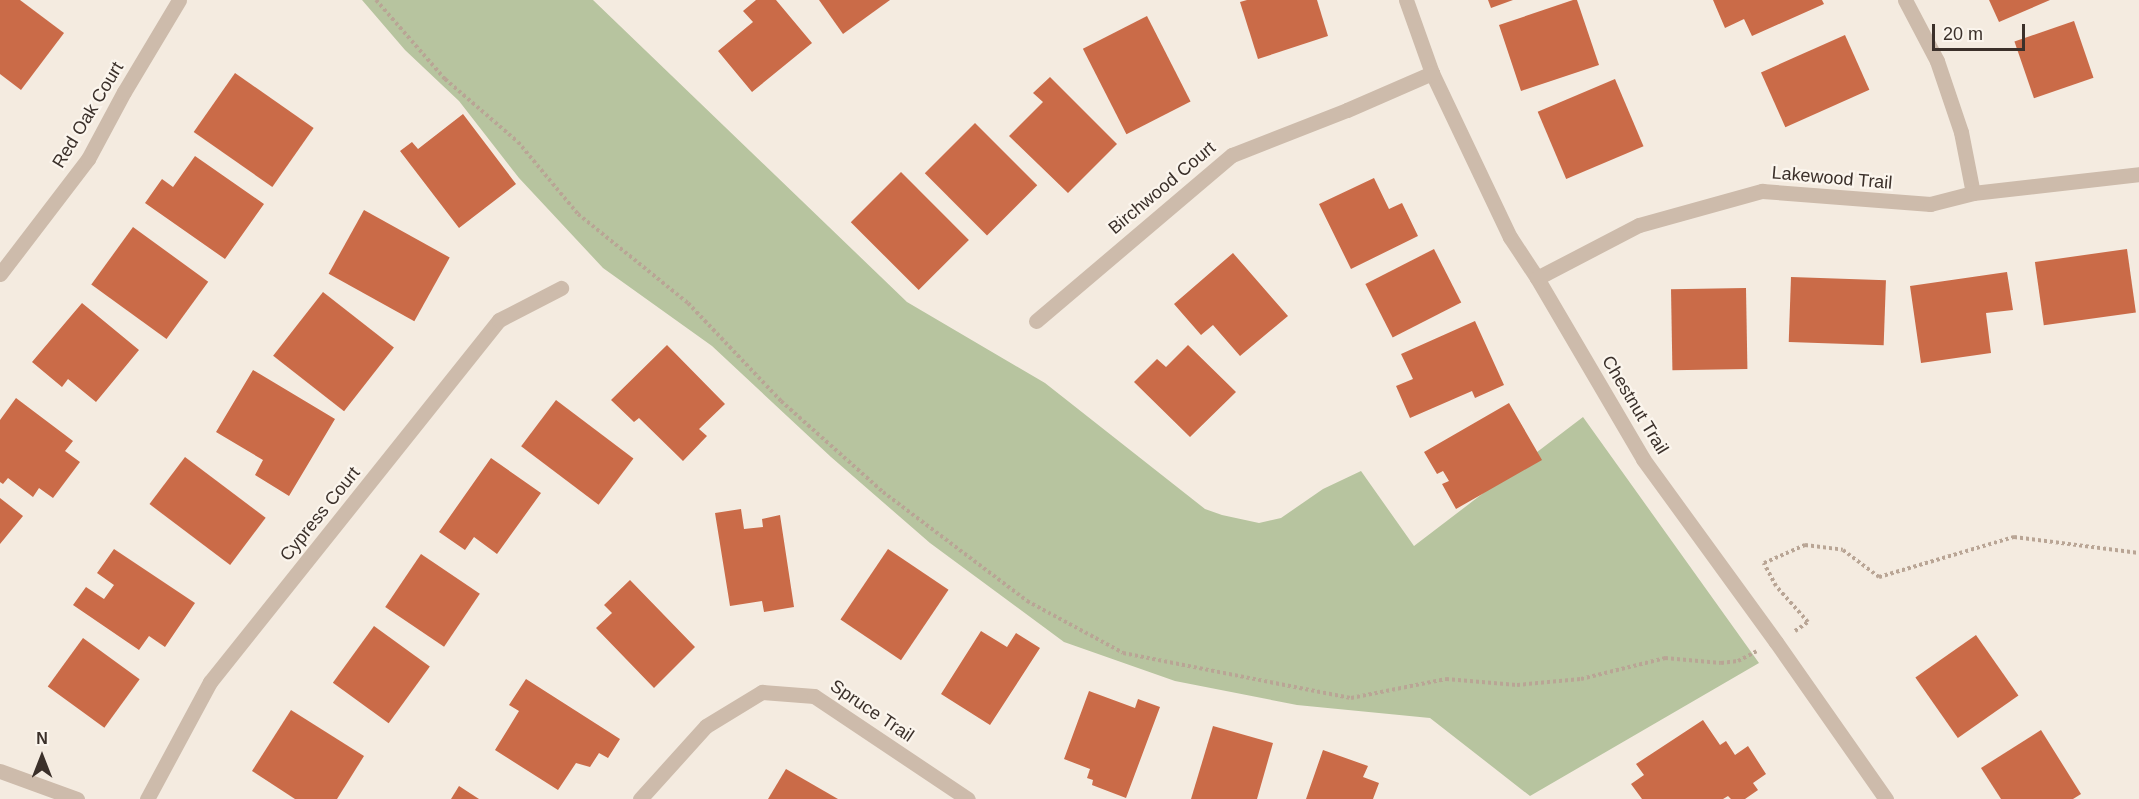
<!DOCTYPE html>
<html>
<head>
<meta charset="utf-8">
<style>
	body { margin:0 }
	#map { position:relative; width:2139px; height:799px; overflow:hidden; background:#f4ebe0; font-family:Arial,sans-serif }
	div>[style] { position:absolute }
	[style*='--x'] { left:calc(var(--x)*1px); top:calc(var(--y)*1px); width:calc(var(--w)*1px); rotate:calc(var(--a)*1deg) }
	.green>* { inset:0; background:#b7c49f }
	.building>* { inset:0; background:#ca6b48; transform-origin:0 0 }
	.path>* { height:4px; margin-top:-2px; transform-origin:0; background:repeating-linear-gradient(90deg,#b9a595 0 3px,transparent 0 6px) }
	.minor>* { height:15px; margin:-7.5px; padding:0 7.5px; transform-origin:7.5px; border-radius:7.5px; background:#cdbbab }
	span { translate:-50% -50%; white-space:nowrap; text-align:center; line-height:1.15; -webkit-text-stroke:4.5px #fbf5ed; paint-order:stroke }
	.street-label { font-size:18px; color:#3b302a }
	.north { position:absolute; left:12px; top:727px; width:60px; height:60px; -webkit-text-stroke:4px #fbf5ed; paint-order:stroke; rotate:0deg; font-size:16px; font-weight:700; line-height:24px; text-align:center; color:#3b302a }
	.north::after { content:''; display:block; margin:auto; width:21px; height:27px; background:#3b302a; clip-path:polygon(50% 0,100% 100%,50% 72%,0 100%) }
	.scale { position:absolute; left:1932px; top:24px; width:93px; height:27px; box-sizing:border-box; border:3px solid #3b302a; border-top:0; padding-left:8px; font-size:18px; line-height:21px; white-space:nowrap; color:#3b302a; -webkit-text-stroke:4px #fbf5ed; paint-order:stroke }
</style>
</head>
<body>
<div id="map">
	<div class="green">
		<i style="clip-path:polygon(362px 0,593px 0,907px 302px,1045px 383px,1205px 509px,1222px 515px,1259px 523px,1281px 518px,1323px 489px,1361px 471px,1414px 546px,1583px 417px,1759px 663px,1530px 796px,1430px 718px,1297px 705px,1175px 681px,1064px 642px,930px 543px,831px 457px,712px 346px,603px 268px,519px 178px,459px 101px,405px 50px)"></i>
	</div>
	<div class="building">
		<i style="clip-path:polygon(0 0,20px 0,64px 33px,21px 90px,0 74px)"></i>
		<i style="clip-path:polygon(756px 0,776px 0,812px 43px,752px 92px,718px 51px,753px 22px,743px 11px)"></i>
		<i style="clip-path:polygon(819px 0,890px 0,843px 34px)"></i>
		<i style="clip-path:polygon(1247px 0,1317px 0,1328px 36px,1258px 59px,1240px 2px)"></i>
		<i style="clip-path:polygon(1488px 0,1513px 0,1491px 8px)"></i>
		<i style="clip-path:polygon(1573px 0,1577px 0,1599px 65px,1521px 91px,1499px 25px)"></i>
		<i style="clip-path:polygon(1713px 0,1822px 0,1824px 4px,1752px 36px,1744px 19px,1725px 28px)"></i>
		<i style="clip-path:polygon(1989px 0,2050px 0,1999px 22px)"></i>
		<i style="left:1147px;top:16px;width:96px;height:72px;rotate:63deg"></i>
		<i style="left:2074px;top:21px;width:60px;height:63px;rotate:71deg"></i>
		<i style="left:1845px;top:35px;width:60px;height:92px;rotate:66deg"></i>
		<i style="left:235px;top:73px;width:96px;height:72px;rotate:35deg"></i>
		<i style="clip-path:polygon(1050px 77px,1117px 144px,1068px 193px,1009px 136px,1043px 102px,1033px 93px)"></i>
		<i style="left:1615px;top:79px;width:73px;height:84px;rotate:67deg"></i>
		<i style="clip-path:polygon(463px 114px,516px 184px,459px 228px,400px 151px,412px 142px,418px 149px)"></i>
		<i style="left:975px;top:123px;width:88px;height:71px;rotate:45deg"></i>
		<i style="clip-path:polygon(195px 156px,264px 204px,225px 259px,145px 203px,162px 179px,173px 187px)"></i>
		<i style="left:901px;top:172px;width:96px;height:71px;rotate:45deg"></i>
		<i style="clip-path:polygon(1374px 178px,1389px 209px,1402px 203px,1418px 236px,1351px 269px,1319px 204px)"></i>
		<i style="left:364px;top:210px;width:98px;height:73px;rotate:29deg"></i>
		<i style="left:133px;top:227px;width:93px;height:71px;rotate:36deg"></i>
		<i style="left:1434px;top:249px;width:60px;height:77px;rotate:63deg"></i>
		<i style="left:2127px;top:249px;width:64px;height:93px;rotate:82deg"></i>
		<i style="clip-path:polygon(1233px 253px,1288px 316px,1240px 356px,1213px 325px,1201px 335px,1174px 304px)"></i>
		<i style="clip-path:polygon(2007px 272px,2013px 310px,1986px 313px,1991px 353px,1921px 363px,1910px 286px)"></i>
		<i style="left:1791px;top:277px;width:95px;height:65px;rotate:2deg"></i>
		<i style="left:1746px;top:288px;width:81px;height:75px;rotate:89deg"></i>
		<i style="left:323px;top:292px;width:90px;height:81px;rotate:38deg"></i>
		<i style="clip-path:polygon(82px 303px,139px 350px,96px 402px,68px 379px,62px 387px,32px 362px)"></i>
		<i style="clip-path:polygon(1475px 321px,1504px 385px,1475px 398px,1472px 391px,1410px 418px,1396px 386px,1413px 379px,1401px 354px)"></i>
		<i style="clip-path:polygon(667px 345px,725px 404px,699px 429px,707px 436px,683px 461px,639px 418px,634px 422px,611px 400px)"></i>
		<i style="clip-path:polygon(1188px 345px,1236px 392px,1190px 437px,1134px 382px,1157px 359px,1166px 367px)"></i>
		<i style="clip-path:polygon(253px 370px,335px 419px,289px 496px,255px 475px,263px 460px,216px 432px)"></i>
		<i style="clip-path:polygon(16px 398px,73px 441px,65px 451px,80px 462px,53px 498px,39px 488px,33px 497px,8px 478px,3px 484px,0 482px,0 420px)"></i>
		<i style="left:556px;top:400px;width:97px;height:58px;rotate:37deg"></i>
		<i style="clip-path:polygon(1509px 403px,1542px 460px,1456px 509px,1442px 484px,1449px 481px,1443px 471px,1437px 474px,1424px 452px)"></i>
		<i style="left:185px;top:457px;width:101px;height:59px;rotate:37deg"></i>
		<i style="clip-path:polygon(491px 458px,541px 493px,497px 554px,474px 537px,465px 550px,439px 532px)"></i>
		<i style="clip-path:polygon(0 498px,23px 516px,0 544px)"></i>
		<i style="clip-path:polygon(741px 509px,744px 529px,763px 527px,762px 519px,780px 515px,794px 607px,764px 612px,762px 601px,730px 606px,715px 513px)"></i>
		<i style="clip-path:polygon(114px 549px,195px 603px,165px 647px,149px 636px,139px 650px,73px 605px,86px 587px,104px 599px,114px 585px,97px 573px)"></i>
		<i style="left:888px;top:549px;width:73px;height:85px;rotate:34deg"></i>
		<i style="left:421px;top:554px;width:71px;height:64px;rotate:34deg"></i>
		<i style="clip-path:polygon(630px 580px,695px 647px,654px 688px,596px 628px,612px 613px,604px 605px)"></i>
		<i style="left:374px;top:626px;width:69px;height:70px;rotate:36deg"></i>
		<i style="clip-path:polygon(981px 631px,1007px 647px,1016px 633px,1040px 648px,990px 725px,941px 694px)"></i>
		<i style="left:1976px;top:635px;width:74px;height:74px;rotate:55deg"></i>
		<i style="left:83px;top:638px;width:70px;height:60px;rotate:36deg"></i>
		<i style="clip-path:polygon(526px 679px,620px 739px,608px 758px,599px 753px,590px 767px,576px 763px,558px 790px,495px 750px,519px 711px,509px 705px)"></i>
		<i style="clip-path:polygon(1089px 691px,1135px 708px,1138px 699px,1160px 707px,1126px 798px,1092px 785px,1093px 780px,1087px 778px,1090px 769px,1064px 759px)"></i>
		<i style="clip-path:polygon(291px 710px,364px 756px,337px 799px,295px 799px,252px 771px)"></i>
		<i style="clip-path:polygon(1703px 720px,1720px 745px,1726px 741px,1735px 755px,1748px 746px,1766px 774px,1753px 783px,1758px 790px,1745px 799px,1731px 799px,1728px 796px,1723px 799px,1642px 799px,1631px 784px,1644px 775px,1636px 764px)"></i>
		<i style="clip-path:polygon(1213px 726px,1273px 743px,1257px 799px,1191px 799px)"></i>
		<i style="clip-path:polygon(2041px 730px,2081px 794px,2073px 799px,2001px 799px,1981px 768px)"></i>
		<i style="clip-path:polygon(1323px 750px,1368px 766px,1363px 777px,1379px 783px,1373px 799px,1306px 799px)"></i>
		<i style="clip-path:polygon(786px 769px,838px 799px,768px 799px)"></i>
		<i style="clip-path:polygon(459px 786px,479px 799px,451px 799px)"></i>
	</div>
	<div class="path">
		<i style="--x:376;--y:0;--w:105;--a:48.9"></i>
		<i style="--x:445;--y:79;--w:96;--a:40.8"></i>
		<i style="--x:518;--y:142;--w:94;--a:50.2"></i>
		<i style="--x:578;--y:214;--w:141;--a:39"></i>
		<i style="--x:688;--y:303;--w:135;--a:46.5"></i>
		<i style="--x:781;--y:401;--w:137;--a:41.7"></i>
		<i style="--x:883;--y:492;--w:181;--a:37.1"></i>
		<i style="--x:1027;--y:601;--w:109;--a:28.4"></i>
		<i style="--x:1123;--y:653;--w:232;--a:11.2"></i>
		<i style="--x:1351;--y:698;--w:97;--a:-11.3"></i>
		<i style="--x:1446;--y:679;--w:71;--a:4.8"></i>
		<i style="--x:1517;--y:685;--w:64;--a:-5.4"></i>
		<i style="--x:1581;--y:679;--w:87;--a:-14"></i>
		<i style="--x:1665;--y:658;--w:56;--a:5.1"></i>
		<i style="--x:1721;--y:663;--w:17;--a:-7"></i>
		<i style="--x:1738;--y:661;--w:21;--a:-28"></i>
		<i style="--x:1795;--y:631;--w:16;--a:-35"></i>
		<i style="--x:1808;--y:622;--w:48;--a:-131.6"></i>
		<i style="--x:1776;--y:586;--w:26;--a:-118"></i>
		<i style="--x:1764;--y:563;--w:45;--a:-23.7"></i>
		<i style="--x:1805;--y:545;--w:38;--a:7"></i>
		<i style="--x:1843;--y:550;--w:45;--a:36.9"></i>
		<i style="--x:1879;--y:577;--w:141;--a:-16.5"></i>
		<i style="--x:2014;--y:537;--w:126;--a:7.3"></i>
	</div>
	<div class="minor">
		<i style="--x:1406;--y:0;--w:77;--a:70.4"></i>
		<i style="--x:1432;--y:73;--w:182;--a:64.6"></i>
		<i style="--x:1510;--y:237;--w:49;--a:56.6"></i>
		<i style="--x:1537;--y:278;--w:210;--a:59.6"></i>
		<i style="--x:1643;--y:459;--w:226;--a:54"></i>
		<i style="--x:1776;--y:642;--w:192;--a:55"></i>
		<i style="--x:1905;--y:0;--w:69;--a:62.3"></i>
		<i style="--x:1937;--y:61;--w:75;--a:71.3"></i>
		<i style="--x:1961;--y:132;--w:62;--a:78.9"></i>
		<i style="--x:0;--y:274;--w:145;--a:-52.6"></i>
		<i style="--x:88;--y:159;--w:76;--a:-61.8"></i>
		<i style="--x:124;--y:92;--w:107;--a:-59.1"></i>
		<i style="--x:1537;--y:278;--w:115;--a:-27.5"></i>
		<i style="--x:1639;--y:225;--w:128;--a:-15.5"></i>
		<i style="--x:1762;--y:191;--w:169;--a:4.4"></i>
		<i style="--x:1930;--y:204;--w:44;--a:-14.3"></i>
		<i style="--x:1973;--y:193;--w:167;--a:-6.5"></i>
		<i style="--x:1036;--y:321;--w:257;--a:-40.3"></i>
		<i style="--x:1232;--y:155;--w:123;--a:-21.4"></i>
		<i style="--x:1347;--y:110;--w:93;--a:-23.5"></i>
		<i style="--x:0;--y:771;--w:82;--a:20"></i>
		<i style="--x:147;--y:799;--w:133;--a:-61.7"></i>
		<i style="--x:210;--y:682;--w:463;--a:-51.4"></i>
		<i style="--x:499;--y:320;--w:70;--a:-27.3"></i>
		<i style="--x:640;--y:799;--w:98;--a:-47.9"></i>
		<i style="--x:706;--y:726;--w:66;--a:-31.3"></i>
		<i style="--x:762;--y:692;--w:52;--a:4.4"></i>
		<i style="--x:814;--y:696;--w:185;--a:33.8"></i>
	</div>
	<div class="street-label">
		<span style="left:88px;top:115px;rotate:-59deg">Red Oak Court</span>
		<span style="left:1832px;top:178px;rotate:5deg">Lakewood Trail</span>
		<span style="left:1162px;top:188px;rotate:-40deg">Birchwood Court</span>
		<span style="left:1635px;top:405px;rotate:59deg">Chestnut Trail</span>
		<span style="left:320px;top:514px;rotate:-51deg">Cypress Court</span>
		<span style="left:872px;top:711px;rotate:34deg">Spruce Trail</span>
	</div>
	<div class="north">N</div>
	<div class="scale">20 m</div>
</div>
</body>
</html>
